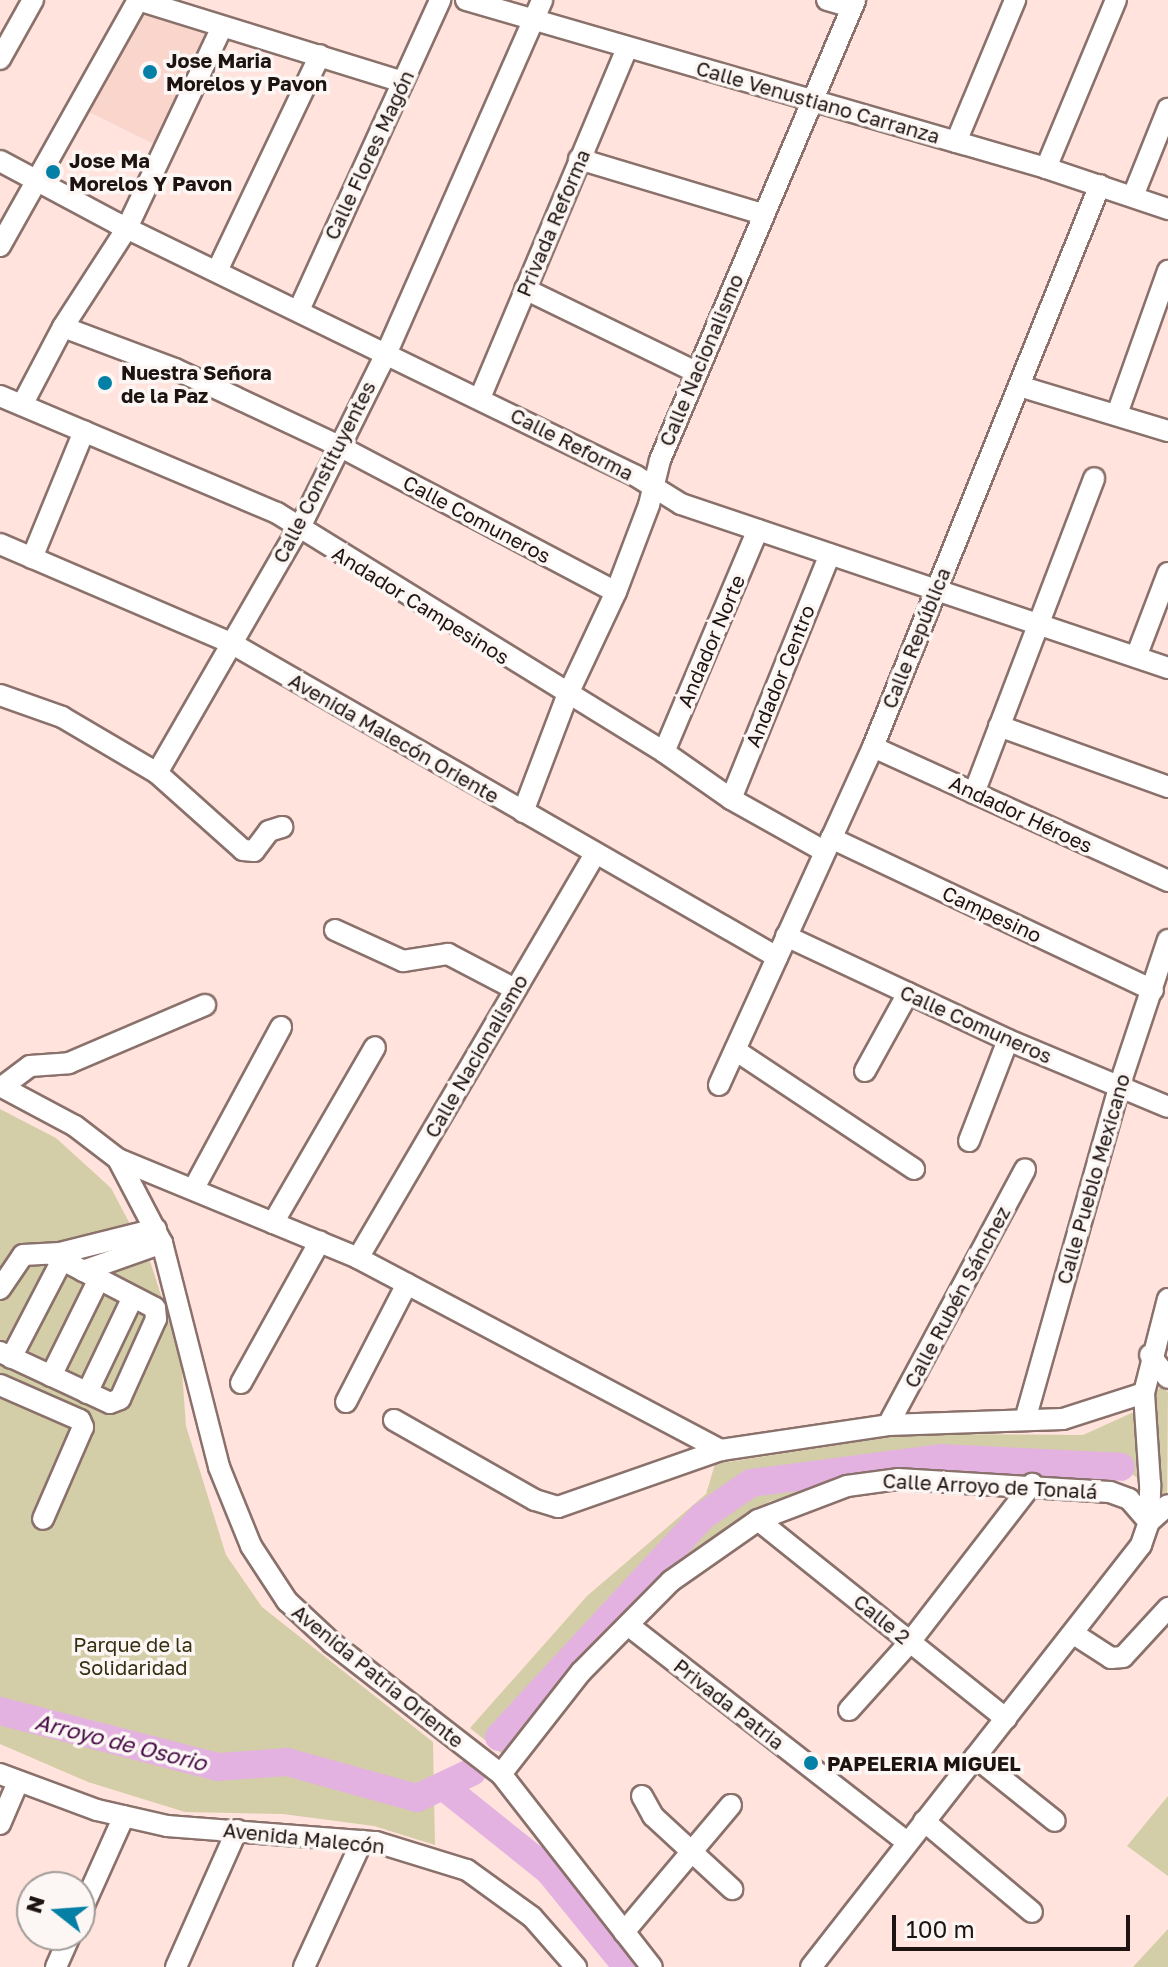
<!DOCTYPE html>
<html>
<head>
<meta charset="utf-8">
<style>
	body { margin:0 }
	#map { position:relative; width:1168px; height:1967px; overflow:hidden; background:#ffe3dc; font-family:"Golos Text",sans-serif }
	div>[style] { position:absolute }
	[style*='--x'] { left:calc(var(--x)*1px); top:calc(var(--y)*1px); width:calc(var(--w)*1px); rotate:calc(var(--a)*1deg) }
	.built>* { inset:0; background:#f9d5cc }
	.green>* { inset:0; background:#d3cea7 }
	.river>* { height:28px; margin:-14px; padding:0 14px; transform-origin:14px; border-radius:14px; background:#e3b2e1 }
	.roads { filter:drop-shadow(2px 0 #8a716b) drop-shadow(-2px 0 #8a716b) drop-shadow(0 2px #8a716b) drop-shadow(0 -2px #8a716b) }
	.minor>* { height:20px; margin:-10px; padding:0 10px; transform-origin:10px; border-radius:10px; background:#fff }
	.dots>* { width:22px; height:22px; translate:-50% -50%; box-sizing:border-box; border:4px solid #fcf6f4; border-radius:50% }
	span { translate:-50% -50%; white-space:nowrap; text-align:center; line-height:1.15; -webkit-text-stroke:7px #fcf6f4; paint-order:stroke }
	.poi-label { font-size:20px; color:#1d1411; font-weight:700 }
	.left { translate:0 -50%; text-align:left }
	.street-label { font-size:20px; color:#1d1411 }
	.park-label { font-size:20px; color:#343012 }
	.water-label { font-size:22px; color:#460b46; font-style:italic }
	.north { position:absolute; left:16px; top:1871px; width:80px; height:80px; box-sizing:border-box; background:#fcf6f4; border:2px solid #a39c99; border-radius:50%; rotate:287deg; font-size:22px; font-weight:700; line-height:32px; text-align:center; color:#1d1411 }
	.north::after { content:''; display:block; margin:auto; width:28px; height:36px; background:#047fa5; clip-path:polygon(50% 0,100% 100%,50% 72%,0 100%) }
	.scale { position:absolute; left:892px; top:1915px; width:238px; height:36px; box-sizing:border-box; border:4px solid #1d1411; border-top:0; padding-left:10px; font-size:24px; line-height:28px; white-space:nowrap; color:#1d1411; -webkit-text-stroke:6px #fcf6f4; paint-order:stroke }
</style>
</head>
<body>
<div id="map">
	<div class="built">
		<i style="clip-path:polygon(138px 8px,209px 32px,160px 147px,87px 111px)"></i>
	</div>
	<div class="green">
		<i style="clip-path:polygon(0 1109px,56px 1138px,111px 1188px,151px 1264px,181px 1358px,186px 1426px,226px 1555px,262px 1607px,433px 1742px,435px 1845px,374px 1826px,283px 1814px,185px 1812px,88px 1782px,0 1744px)"></i>
		<i style="clip-path:polygon(1161px 1387px,1168px 1392px,1167px 1500px,1132px 1474px,879px 1475px,770px 1501px,734px 1523px,636px 1607px,506px 1757px,470px 1728px,587px 1596px,706px 1494px,715px 1464px,911px 1434px,1083px 1435px,1136px 1411px)"></i>
		<i style="clip-path:polygon(1168px 1796px,1168px 1876px,1127px 1846px)"></i>
		<i style="clip-path:polygon(1168px 1929px,1168px 1967px,1133px 1967px)"></i>
	</div>
	<div class="river">
		<i style="--x:0;--y:1711;--w:225;--a:14.4"></i>
		<i style="--x:218;--y:1767;--w:69;--a:-4.1"></i>
		<i style="--x:287;--y:1762;--w:135;--a:15.5"></i>
		<i style="--x:417;--y:1798;--w:61;--a:-25.3"></i>
		<i style="--x:499;--y:1737;--w:301;--a:-47.3"></i>
		<i style="--x:703;--y:1516;--w:58;--a:-34.5"></i>
		<i style="--x:751;--y:1483;--w:191;--a:-7.5"></i>
		<i style="--x:940;--y:1458;--w:181;--a:2.8"></i>
		<i style="--x:443;--y:1786;--w:136;--a:38.7"></i>
		<i style="--x:549;--y:1871;--w:124;--a:50.9"></i>
	</div>
	<div class="roads">
		<div class="minor">
			<i style="--x:138;--y:0;--w:277;--a:17.2"></i>
			<i style="--x:466;--y:0;--w:604;--a:16.15"></i>
			<i style="--x:1046;--y:168;--w:129;--a:18.6"></i>
			<i style="--x:827;--y:0;--w:26;--a:16"></i>
			<i style="--x:0;--y:59;--w:68;--a:-60.8"></i>
			<i style="--x:956;--y:142;--w:154;--a:-67.4"></i>
			<i style="--x:579;--y:159;--w:191;--a:16.7"></i>
			<i style="--x:0;--y:161;--w:132;--a:28.1"></i>
			<i style="--x:116;--y:223;--w:578;--a:25.94"></i>
			<i style="--x:636;--y:476;--w:53;--a:31.9"></i>
			<i style="--x:681;--y:504;--w:514;--a:18.61"></i>
			<i style="--x:1046;--y:168;--w:182;--a:-67.4"></i>
			<i style="--x:1133;--y:196;--w:94;--a:-68.1"></i>
			<i style="--x:0;--y:246;--w:282;--a:-60.7"></i>
			<i style="--x:217;--y:271;--w:239;--a:-64.5"></i>
			<i style="--x:525;--y:289;--w:190;--a:25.9"></i>
			<i style="--x:299;--y:310;--w:341;--a:-65.5"></i>
			<i style="--x:63;--y:327;--w:120;--a:20.6"></i>
			<i style="--x:175;--y:369;--w:179;--a:25.1"></i>
			<i style="--x:337;--y:445;--w:315;--a:27.8"></i>
			<i style="--x:1019;--y:386;--w:156;--a:16.8"></i>
			<i style="--x:0;--y:396;--w:301;--a:22.9"></i>
			<i style="--x:277;--y:513;--w:455;--a:31.7"></i>
			<i style="--x:664;--y:752;--w:82;--a:35"></i>
			<i style="--x:731;--y:799;--w:107;--a:29.2"></i>
			<i style="--x:480;--y:398;--w:379;--a:-67.2"></i>
			<i style="--x:22;--y:405;--w:88;--a:-62.3"></i>
			<i style="--x:63;--y:327;--w:118;--a:-57.1"></i>
			<i style="--x:127;--y:228;--w:222;--a:-64.7"></i>
			<i style="--x:1117;--y:414;--w:152;--a:-70.4"></i>
			<i style="--x:0;--y:544;--w:251;--a:23.2"></i>
			<i style="--x:231;--y:643;--w:630;--a:29.9"></i>
			<i style="--x:32;--y:558;--w:137;--a:-67.7"></i>
			<i style="--x:1136;--y:657;--w:90;--a:-69.1"></i>
			<i style="--x:0;--y:695;--w:66;--a:19.5"></i>
			<i style="--x:62;--y:717;--w:110;--a:30.5"></i>
			<i style="--x:157;--y:773;--w:115;--a:41.8"></i>
			<i style="--x:243;--y:850;--w:11;--a:5"></i>
			<i style="--x:254;--y:851;--w:25;--a:-53"></i>
			<i style="--x:269;--y:831;--w:14;--a:-17"></i>
			<i style="--x:999;--y:726;--w:180;--a:19.8"></i>
			<i style="--x:873;--y:747;--w:324;--a:24.4"></i>
			<i style="--x:664;--y:752;--w:241;--a:-67.1"></i>
			<i style="--x:157;--y:773;--w:296;--a:-60"></i>
			<i style="--x:305;--y:517;--w:184;--a:-63.6"></i>
			<i style="--x:387;--y:352;--w:385;--a:-66.2"></i>
			<i style="--x:974;--y:793;--w:337;--a:-69.1"></i>
			<i style="--x:731;--y:799;--w:264;--a:-68"></i>
			<i style="--x:523;--y:812;--w:124;--a:-69.2"></i>
			<i style="--x:567;--y:696;--w:115;--a:-64.8"></i>
			<i style="--x:616;--y:592;--w:93;--a:-69.2"></i>
			<i style="--x:649;--y:505;--w:46;--a:-76.3"></i>
			<i style="--x:660;--y:460;--w:500;--a:-67"></i>
			<i style="--x:831;--y:838;--w:356;--a:25.3"></i>
			<i style="--x:335;--y:930;--w:75;--a:24.5"></i>
			<i style="--x:403;--y:961;--w:46;--a:-8.8"></i>
			<i style="--x:448;--y:954;--w:76;--a:27.6"></i>
			<i style="--x:786;--y:936;--w:245;--a:25.1"></i>
			<i style="--x:1008;--y:1040;--w:173;--a:22.7"></i>
			<i style="--x:735;--y:1050;--w:215;--a:33.6"></i>
			<i style="--x:865;--y:1071;--w:89;--a:-61.1"></i>
			<i style="--x:719;--y:1085;--w:371;--a:-65.5"></i>
			<i style="--x:873;--y:747;--w:606;--a:-68.01"></i>
			<i style="--x:0;--y:1086;--w:85;--a:28.1"></i>
			<i style="--x:75;--y:1126;--w:54;--a:37.5"></i>
			<i style="--x:118;--y:1159;--w:260;--a:22.4"></i>
			<i style="--x:358;--y:1258;--w:411;--a:27.9"></i>
			<i style="--x:2;--y:1087;--w:35;--a:-37"></i>
			<i style="--x:30;--y:1066;--w:39;--a:-4"></i>
			<i style="--x:69;--y:1063;--w:148;--a:-23.1"></i>
			<i style="--x:969;--y:1141;--w:108;--a:-68.9"></i>
			<i style="--x:118;--y:1159;--w:95;--a:62.4"></i>
			<i style="--x:162;--y:1243;--w:231;--a:75.7"></i>
			<i style="--x:219;--y:1467;--w:85;--a:67.9"></i>
			<i style="--x:251;--y:1546;--w:66;--a:56.8"></i>
			<i style="--x:287;--y:1601;--w:62;--a:43"></i>
			<i style="--x:332;--y:1643;--w:214;--a:37.8"></i>
			<i style="--x:501;--y:1774;--w:245;--a:52"></i>
			<i style="--x:194;--y:1188;--w:183;--a:-61.6"></i>
			<i style="--x:273;--y:1223;--w:203;--a:-59.9"></i>
			<i style="--x:358;--y:1258;--w:467;--a:-59.6"></i>
			<i style="--x:83;--y:1271;--w:84;--a:-19.5"></i>
			<i style="--x:0;--y:1289;--w:41;--a:-55.9"></i>
			<i style="--x:23;--y:1255;--w:37;--a:-3"></i>
			<i style="--x:60;--y:1253;--w:99;--a:-14"></i>
			<i style="--x:0;--y:1352;--w:121;--a:24.9"></i>
			<i style="--x:110;--y:1403;--w:11;--a:-22"></i>
			<i style="--x:120;--y:1399;--w:88;--a:-65.8"></i>
			<i style="--x:156;--y:1319;--w:11;--a:-95"></i>
			<i style="--x:155;--y:1308;--w:117;--a:-152.6"></i>
			<i style="--x:1150;--y:1355;--w:29;--a:52"></i>
			<i style="--x:11;--y:1358;--w:110;--a:-62.5"></i>
			<i style="--x:51;--y:1376;--w:108;--a:-63.7"></i>
			<i style="--x:241;--y:1383;--w:162;--a:-60.9"></i>
			<i style="--x:0;--y:1385;--w:87;--a:23.6"></i>
			<i style="--x:80;--y:1420;--w:8;--a:67"></i>
			<i style="--x:83;--y:1427;--w:100;--a:113.5"></i>
			<i style="--x:87;--y:1393;--w:106;--a:-64.4"></i>
			<i style="--x:346;--y:1402;--w:133;--a:-62.7"></i>
			<i style="--x:394;--y:1420;--w:162;--a:29.6"></i>
			<i style="--x:535;--y:1500;--w:24;--a:17"></i>
			<i style="--x:558;--y:1507;--w:173;--a:-19.3"></i>
			<i style="--x:721;--y:1450;--w:169;--a:-8.5"></i>
			<i style="--x:888;--y:1425;--w:175;--a:-2"></i>
			<i style="--x:1063;--y:1419;--w:85;--a:-17.8"></i>
			<i style="--x:1025;--y:1420;--w:346;--a:-74.2"></i>
			<i style="--x:1119;--y:1087;--w:155;--a:-71.6"></i>
			<i style="--x:888;--y:1425;--w:290;--a:-61.8"></i>
			<i style="--x:758;--y:1520;--w:318;--a:38.7"></i>
			<i style="--x:628;--y:1625;--w:353;--a:37.9"></i>
			<i style="--x:1074;--y:1634;--w:44;--a:33"></i>
			<i style="--x:1111;--y:1658;--w:12;--a:-5"></i>
			<i style="--x:1123;--y:1657;--w:67;--a:-47.4"></i>
			<i style="--x:849;--y:1710;--w:91;--a:-48.1"></i>
			<i style="--x:910;--y:1642;--w:200;--a:-52.3"></i>
			<i style="--x:975;--y:1757;--w:102;--a:38.7"></i>
			<i style="--x:0;--y:1774;--w:103;--a:20.4"></i>
			<i style="--x:97;--y:1810;--w:72;--a:12.9"></i>
			<i style="--x:167;--y:1826;--w:210;--a:4.4"></i>
			<i style="--x:376;--y:1842;--w:95;--a:17.1"></i>
			<i style="--x:467;--y:1870;--w:80;--a:35.9"></i>
			<i style="--x:532;--y:1917;--w:67;--a:48.7"></i>
			<i style="--x:501;--y:1774;--w:130;--a:-51.9"></i>
			<i style="--x:581;--y:1672;--w:128;--a:-45.3"></i>
			<i style="--x:671;--y:1581;--w:106;--a:-35"></i>
			<i style="--x:758;--y:1520;--w:95;--a:-20.9"></i>
			<i style="--x:847;--y:1486;--w:51;--a:-7.8"></i>
			<i style="--x:898;--y:1479;--w:212;--a:3.5"></i>
			<i style="--x:1110;--y:1492;--w:20;--a:20"></i>
			<i style="--x:1129;--y:1499;--w:30;--a:49"></i>
			<i style="--x:1149;--y:1522;--w:25;--a:-42"></i>
			<i style="--x:642;--y:1796;--w:23;--a:61"></i>
			<i style="--x:653;--y:1816;--w:108;--a:42.7"></i>
			<i style="--x:924;--y:1821;--w:141;--a:40.1"></i>
			<i style="--x:0;--y:1824;--w:46;--a:-66.8"></i>
			<i style="--x:80;--y:1914;--w:107;--a:-65.8"></i>
			<i style="--x:624;--y:1932;--w:166;--a:-49.9"></i>
			<i style="--x:56;--y:1967;--w:35;--a:-66"></i>
			<i style="--x:176;--y:1967;--w:150;--a:-66"></i>
			<i style="--x:304;--y:1967;--w:139;--a:-65.3"></i>
			<i style="--x:811;--y:1967;--w:536;--a:-51.97"></i>
			<i style="--x:1141;--y:1545;--w:24;--a:-71"></i>
			<i style="--x:1149;--y:1522;--w:38;--a:-88"></i>
			<i style="--x:1150;--y:1484;--w:91;--a:-93.8"></i>
			<i style="--x:1144;--y:1393;--w:97;--a:-75.7"></i>
		</div>
	</div>
	<div class="dots">
		<i style="left:150px;top:72px;background:#047fa5"></i>
		<i style="left:53px;top:172px;background:#047fa5"></i>
		<i style="left:105px;top:383px;background:#047fa5"></i>
		<i style="left:811px;top:1763px;background:#047fa5"></i>
	</div>
	<div class="poi-label">
		<span class="left" style="left:166px;top:72px">Jose Maria<br>Morelos y Pavon</span>
		<span class="left" style="left:69px;top:172px">Jose Ma<br>Morelos Y Pavon</span>
		<span class="left" style="left:121px;top:384px">Nuestra Señora<br>de la Paz</span>
		<span class="left" style="left:827px;top:1763px">PAPELERIA MIGUEL</span>
	</div>
	<div class="street-label">
		<span style="left:818px;top:102px;rotate:16deg">Calle Venustiano Carranza</span>
		<span style="left:369px;top:155px;rotate:-65deg">Calle Flores Magón</span>
		<span style="left:553px;top:223px;rotate:-67deg">Privada Reforma</span>
		<span style="left:701px;top:360px;rotate:-67deg">Calle Nacionalismo</span>
		<span style="left:572px;top:444px;rotate:27deg">Calle Reforma</span>
		<span style="left:324px;top:472px;rotate:-63deg">Calle Constituyentes</span>
		<span style="left:477px;top:519px;rotate:28deg">Calle Comuneros</span>
		<span style="left:421px;top:605px;rotate:32deg">Andador Campesinos</span>
		<span style="left:916px;top:638px;rotate:-68deg">Calle República</span>
		<span style="left:711px;top:641px;rotate:-67deg">Andador Norte</span>
		<span style="left:780px;top:676px;rotate:-68deg">Andador Centro</span>
		<span style="left:394px;top:738px;rotate:30deg">Avenida Malecón Oriente</span>
		<span style="left:1021px;top:814px;rotate:25deg">Andador Héroes</span>
		<span style="left:992px;top:914px;rotate:25deg">Campesino</span>
		<span style="left:976px;top:1024px;rotate:24deg">Calle Comuneros</span>
		<span style="left:476px;top:1056px;rotate:-60deg">Calle Nacionalismo</span>
		<span style="left:1093px;top:1179px;rotate:-74deg">Calle Pueblo Mexicano</span>
		<span style="left:957px;top:1297px;rotate:-62deg">Calle Rubén Sánchez</span>
		<span style="left:990px;top:1486px;rotate:3deg">Calle Arroyo de Tonalá</span>
		<span style="left:882px;top:1619px;rotate:39deg">Calle 2</span>
		<span style="left:378px;top:1676px;rotate:39deg">Avenida Patria Oriente</span>
		<span style="left:729px;top:1704px;rotate:38deg">Privada Patria</span>
		<span style="left:304px;top:1838px;rotate:6deg">Avenida Malecón</span>
	</div>
	<div class="park-label">
		<span style="left:133px;top:1656px">Parque de la<br>Solidaridad</span>
	</div>
	<div class="water-label">
		<span style="left:121px;top:1742px;rotate:14deg">Arroyo de Osorio</span>
	</div>
	<div class="north">N</div>
	<div class="scale">100 m</div>
</div>
</body>
</html>
